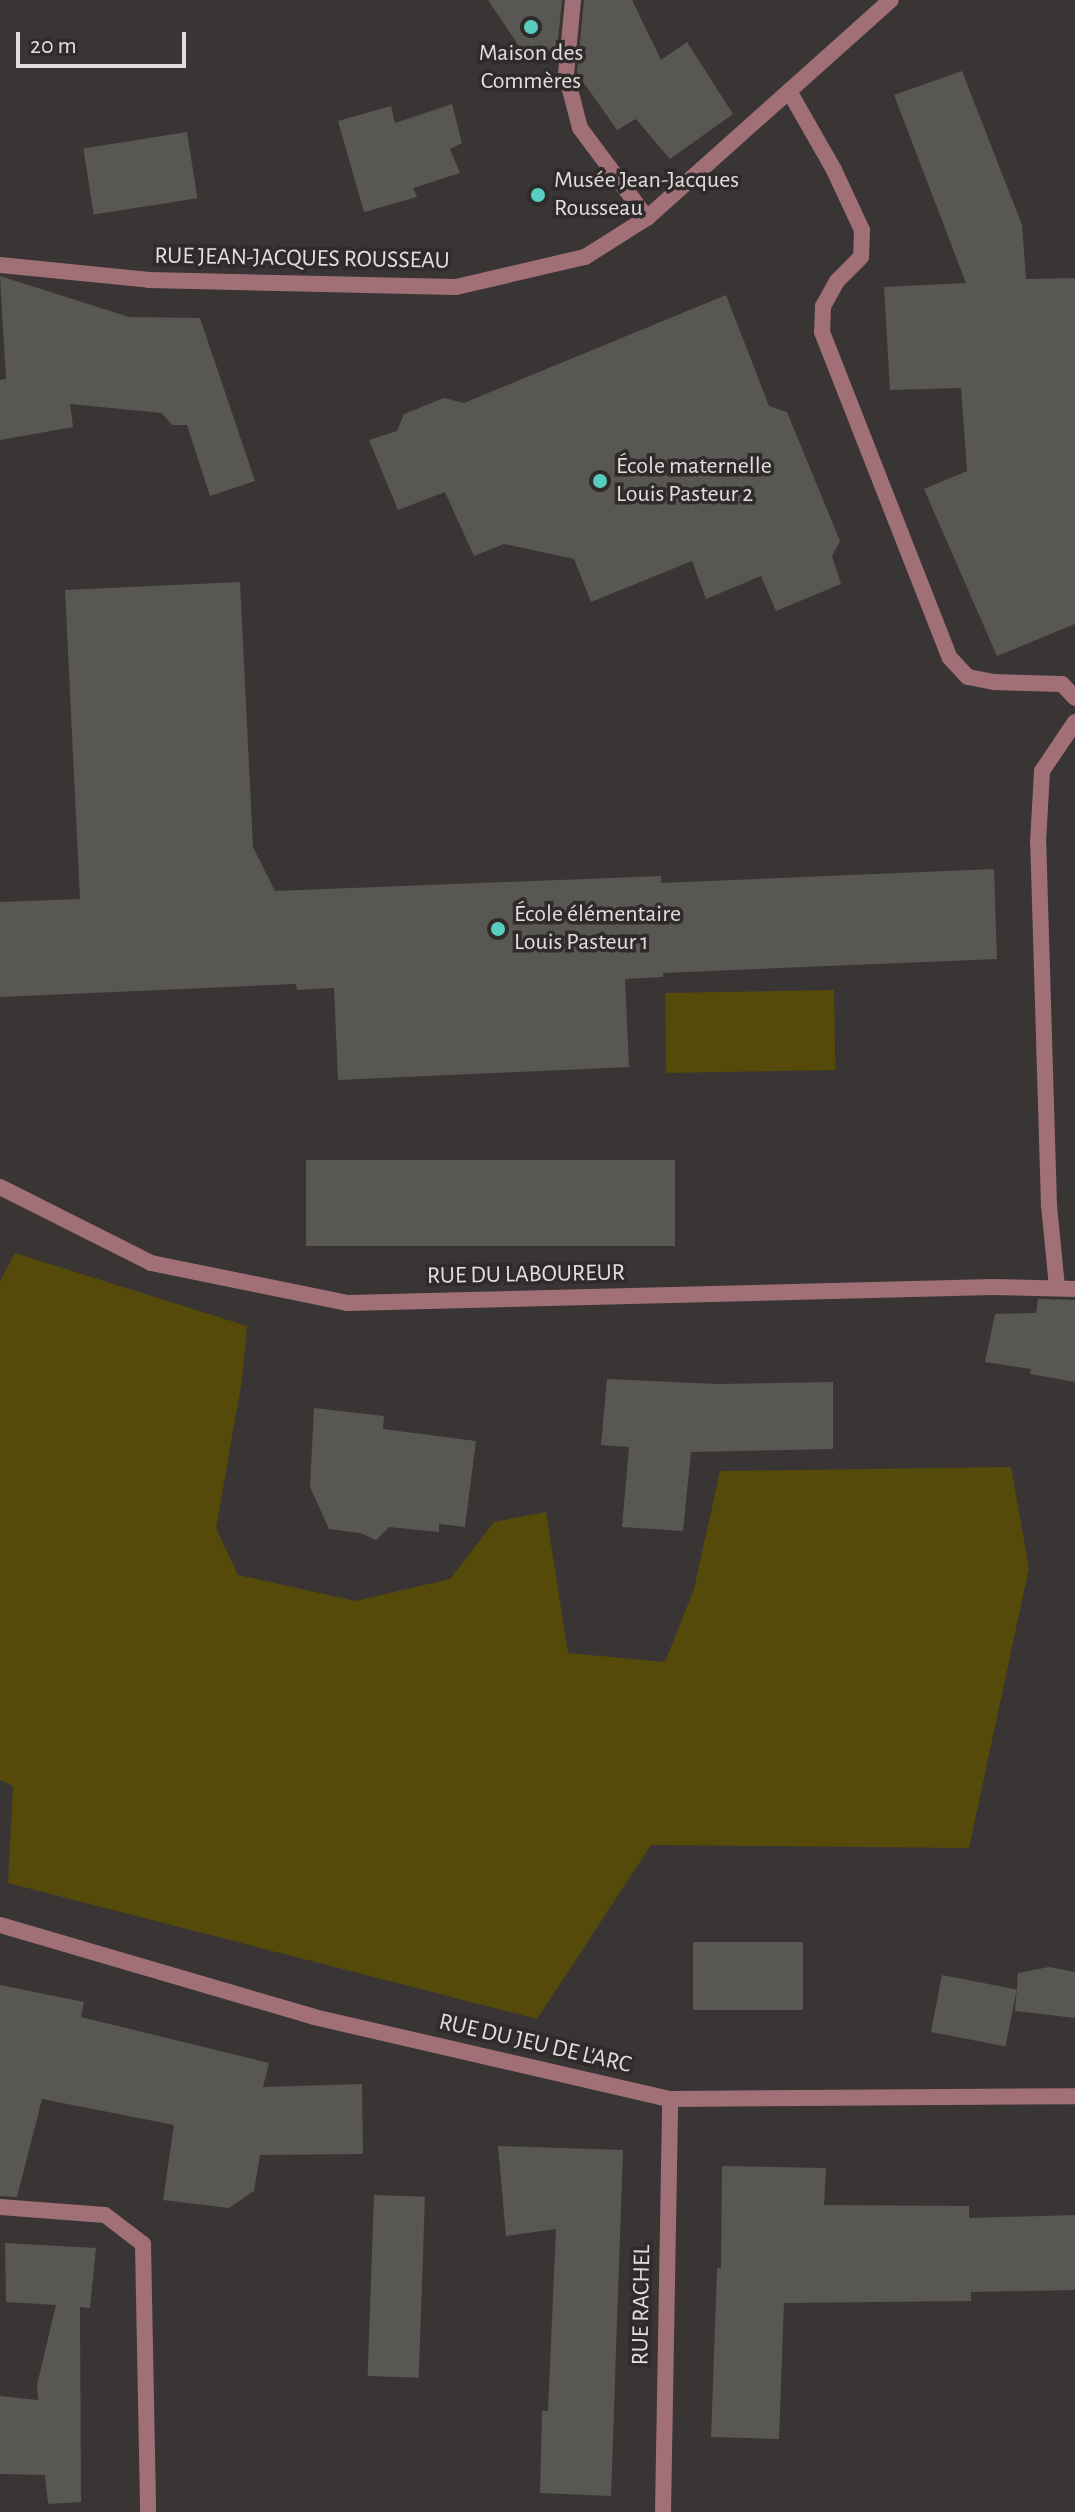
<!DOCTYPE html>
<html>
<head>
<meta charset="utf-8">
<style>
	body { margin:0 }
	#map { position:relative; width:1075px; height:2512px; overflow:hidden; background:#383534; font-family:"Alegreya Sans",sans-serif }
	div>[style] { position:absolute }
	[style*='--x'] { left:calc(var(--x)*1px); top:calc(var(--y)*1px); width:calc(var(--w)*1px); rotate:calc(var(--a)*1deg) }
	.green>* { inset:0; background:#564a0b; transform-origin:0 0 }
	.building>* { inset:0; background:#595754; transform-origin:0 0 }
	.lane>* { height:16px; margin:-8px; padding:0 8px; transform-origin:8px; border-radius:8px; background:#a17077 }
	.street>* { height:16px; margin:-8px; padding:0 8px; transform-origin:8px; border-radius:8px; background:#a17077 }
	.dots>* { width:22px; height:22px; translate:-50% -50%; box-sizing:border-box; border:4px solid #2e2b2a; border-radius:50% }
	span { translate:-50% -50%; white-space:nowrap; text-align:center; line-height:1.15; -webkit-text-stroke:7px #2e2b2a; paint-order:stroke }
	.poi-label { font-size:24px; color:#e0dede }
	.left { translate:0 -50%; text-align:left }
	.street-label { font-size:24px; color:#e0dede }
	.scale { position:absolute; left:16px; top:32px; width:170px; height:36px; box-sizing:border-box; border:4px solid #e0dede; border-top:0; padding-left:10px; font-size:24px; line-height:28px; white-space:nowrap; color:#e0dede; -webkit-text-stroke:6px #2e2b2a; paint-order:stroke }
</style>
</head>
<body>
<div id="map">
	<div class="green">
		<i style="left:834px;top:990px;width:80px;height:169px;rotate:89deg"></i>
		<i style="clip-path:polygon(15px 1253px,247px 1326px,242px 1380px,216px 1528px,238px 1575px,355px 1601px,450px 1579px,494px 1522px,546px 1512px,568px 1653px,665px 1662px,694px 1589px,720px 1471px,1011px 1467px,1029px 1568px,969px 1848px,651px 1845px,537px 2019px,8px 1883px,13px 1786px,0 1780px,0 1281px)"></i>
	</div>
	<div class="building">
		<i style="clip-path:polygon(488px 0,562px 0,557px 49px,531px 64px)"></i>
		<i style="clip-path:polygon(584px 0,632px 0,661px 60px,687px 42px,733px 114px,670px 159px,636px 119px,617px 130px,577px 73px)"></i>
		<i style="clip-path:polygon(962px 71px,1022px 225px,1026px 279px,1075px 278px,1075px 624px,997px 656px,924px 489px,967px 471px,961px 388px,890px 390px,884px 287px,966px 283px,894px 95px)"></i>
		<i style="clip-path:polygon(452px 104px,462px 143px,450px 149px,460px 173px,413px 188px,417px 197px,364px 212px,338px 121px,391px 106px,395px 123px)"></i>
		<i style="left:187px;top:132px;width:67px;height:105px;rotate:81deg"></i>
		<i style="clip-path:polygon(0 276px,129px 317px,200px 318px,255px 481px,210px 496px,187px 425px,172px 425px,162px 413px,70px 404px,73px 427px,0 440px,0 380px,6px 379px)"></i>
		<i style="clip-path:polygon(726px 295px,769px 406px,787px 412px,840px 541px,832px 556px,841px 584px,776px 611px,761px 576px,706px 599px,692px 561px,591px 602px,574px 559px,504px 544px,474px 556px,445px 492px,398px 510px,369px 440px,397px 431px,404px 414px,444px 398px,464px 403px)"></i>
		<i style="clip-path:polygon(240px 582px,253px 847px,275px 891px,661px 876px,661px 883px,994px 869px,997px 959px,663px 973px,663px 977px,625px 979px,629px 1067px,338px 1080px,334px 988px,297px 990px,296px 984px,0 997px,0 902px,80px 899px,65px 590px)"></i>
		<i style="left:306px;top:1160px;width:369px;height:86px"></i>
		<i style="clip-path:polygon(1038px 1299px,1075px 1300px,1075px 1382px,1030px 1374px,1031px 1369px,985px 1362px,995px 1314px,1036px 1313px)"></i>
		<i style="clip-path:polygon(607px 1379px,718px 1384px,833px 1382px,833px 1449px,691px 1452px,683px 1531px,622px 1527px,629px 1447px,601px 1445px)"></i>
		<i style="clip-path:polygon(314px 1408px,384px 1416px,383px 1429px,476px 1441px,465px 1527px,439px 1524px,439px 1532px,389px 1527px,376px 1540px,360px 1533px,329px 1529px,310px 1487px)"></i>
		<i style="left:693px;top:1942px;width:110px;height:68px"></i>
		<i style="clip-path:polygon(1049px 1967px,1075px 1972px,1075px 2018px,1015px 2011px,1018px 1973px)"></i>
		<i style="left:942px;top:1975px;width:76px;height:58px;rotate:11deg"></i>
		<i style="clip-path:polygon(0 1985px,84px 2002px,81px 2017px,269px 2063px,263px 2087px,362px 2084px,363px 2154px,260px 2155px,254px 2191px,229px 2208px,163px 2200px,174px 2125px,42px 2099px,17px 2197px,0 2196px)"></i>
		<i style="clip-path:polygon(498px 2146px,623px 2150px,611px 2496px,540px 2493px,542px 2411px,548px 2411px,556px 2229px,506px 2236px)"></i>
		<i style="clip-path:polygon(722px 2166px,826px 2168px,824px 2205px,969px 2206px,969px 2218px,1075px 2215px,1075px 2290px,971px 2292px,971px 2301px,784px 2303px,779px 2439px,711px 2437px,717px 2268px,721px 2268px)"></i>
		<i style="left:374px;top:2195px;width:51px;height:181px;rotate:2deg"></i>
		<i style="clip-path:polygon(5px 2243px,96px 2248px,90px 2308px,80px 2307px,81px 2502px,48px 2504px,45px 2475px,0 2474px,0 2396px,38px 2400px,37px 2385px,56px 2305px,6px 2302px)"></i>
	</div>
	<div class="lane">
		<i style="--x:789;--y:91;--w:91;--a:60.3"></i>
		<i style="--x:834;--y:170;--w:66;--a:65"></i>
		<i style="--x:862;--y:230;--w:27;--a:92"></i>
		<i style="--x:861;--y:257;--w:34;--a:135"></i>
		<i style="--x:837;--y:281;--w:29;--a:119"></i>
		<i style="--x:823;--y:306;--w:26;--a:92"></i>
		<i style="--x:822;--y:332;--w:350;--a:68.6"></i>
		<i style="--x:950;--y:658;--w:26;--a:47"></i>
		<i style="--x:968;--y:677;--w:25;--a:11"></i>
		<i style="--x:993;--y:682;--w:69;--a:1.7"></i>
		<i style="--x:1062;--y:684;--w:19;--a:47"></i>
		<i style="--x:1057;--y:1287;--w:81;--a:-95.6"></i>
		<i style="--x:1049;--y:1206;--w:363;--a:-91.7"></i>
		<i style="--x:1038;--y:843;--w:72;--a:-86.8"></i>
		<i style="--x:1042;--y:771;--w:59;--a:-56"></i>
	</div>
	<div class="street">
		<i style="--x:573;--y:0;--w:74;--a:95.4"></i>
		<i style="--x:566;--y:74;--w:56;--a:75.5"></i>
		<i style="--x:580;--y:128;--w:112;--a:53.3"></i>
		<i style="--x:0;--y:265;--w:150;--a:5.7"></i>
		<i style="--x:149;--y:280;--w:307;--a:1.3"></i>
		<i style="--x:456;--y:287;--w:132;--a:-13.1"></i>
		<i style="--x:585;--y:257;--w:73;--a:-32.2"></i>
		<i style="--x:647;--y:218;--w:327;--a:-41.8"></i>
		<i style="--x:0;--y:1187;--w:169;--a:26.7"></i>
		<i style="--x:151;--y:1263;--w:200;--a:11.5"></i>
		<i style="--x:347;--y:1303;--w:646;--a:-1.42"></i>
		<i style="--x:993;--y:1287;--w:82;--a:1.4"></i>
		<i style="--x:0;--y:1925;--w:327;--a:16.3"></i>
		<i style="--x:314;--y:2017;--w:365;--a:13"></i>
		<i style="--x:670;--y:2099;--w:405;--a:-0.4"></i>
		<i style="--x:0;--y:2207;--w:105;--a:4.4"></i>
		<i style="--x:105;--y:2215;--w:48;--a:37.3"></i>
		<i style="--x:143;--y:2244;--w:268;--a:88.9"></i>
		<i style="--x:663;--y:2512;--w:413;--a:-89"></i>
	</div>
	<div class="dots">
		<i style="left:531px;top:27px;background:#58cec0"></i>
		<i style="left:538px;top:195px;background:#58cec0"></i>
		<i style="left:600px;top:481px;background:#58cec0"></i>
		<i style="left:498px;top:929px;background:#58cec0"></i>
	</div>
	<div class="poi-label">
		<span style="left:531px;top:68px">Maison des<br>Commères</span>
		<span class="left" style="left:554px;top:195px">Musée Jean-Jacques<br>Rousseau</span>
		<span class="left" style="left:616px;top:481px">École maternelle<br>Louis Pasteur 2</span>
		<span class="left" style="left:514px;top:929px">École élémentaire<br>Louis Pasteur 1</span>
	</div>
	<div class="street-label">
		<span style="left:302px;top:259px;rotate:1deg">RUE JEAN-JACQUES ROUSSEAU</span>
		<span style="left:526px;top:1275px;rotate:-1deg">RUE DU LABOUREUR</span>
		<span style="left:535px;top:2044px;rotate:13deg">RUE DU JEU DE L'ARC</span>
		<span style="left:642px;top:2305px;rotate:-89deg">RUE RACHEL</span>
	</div>
	<div class="scale">20 m</div>
</div>
</body>
</html>
